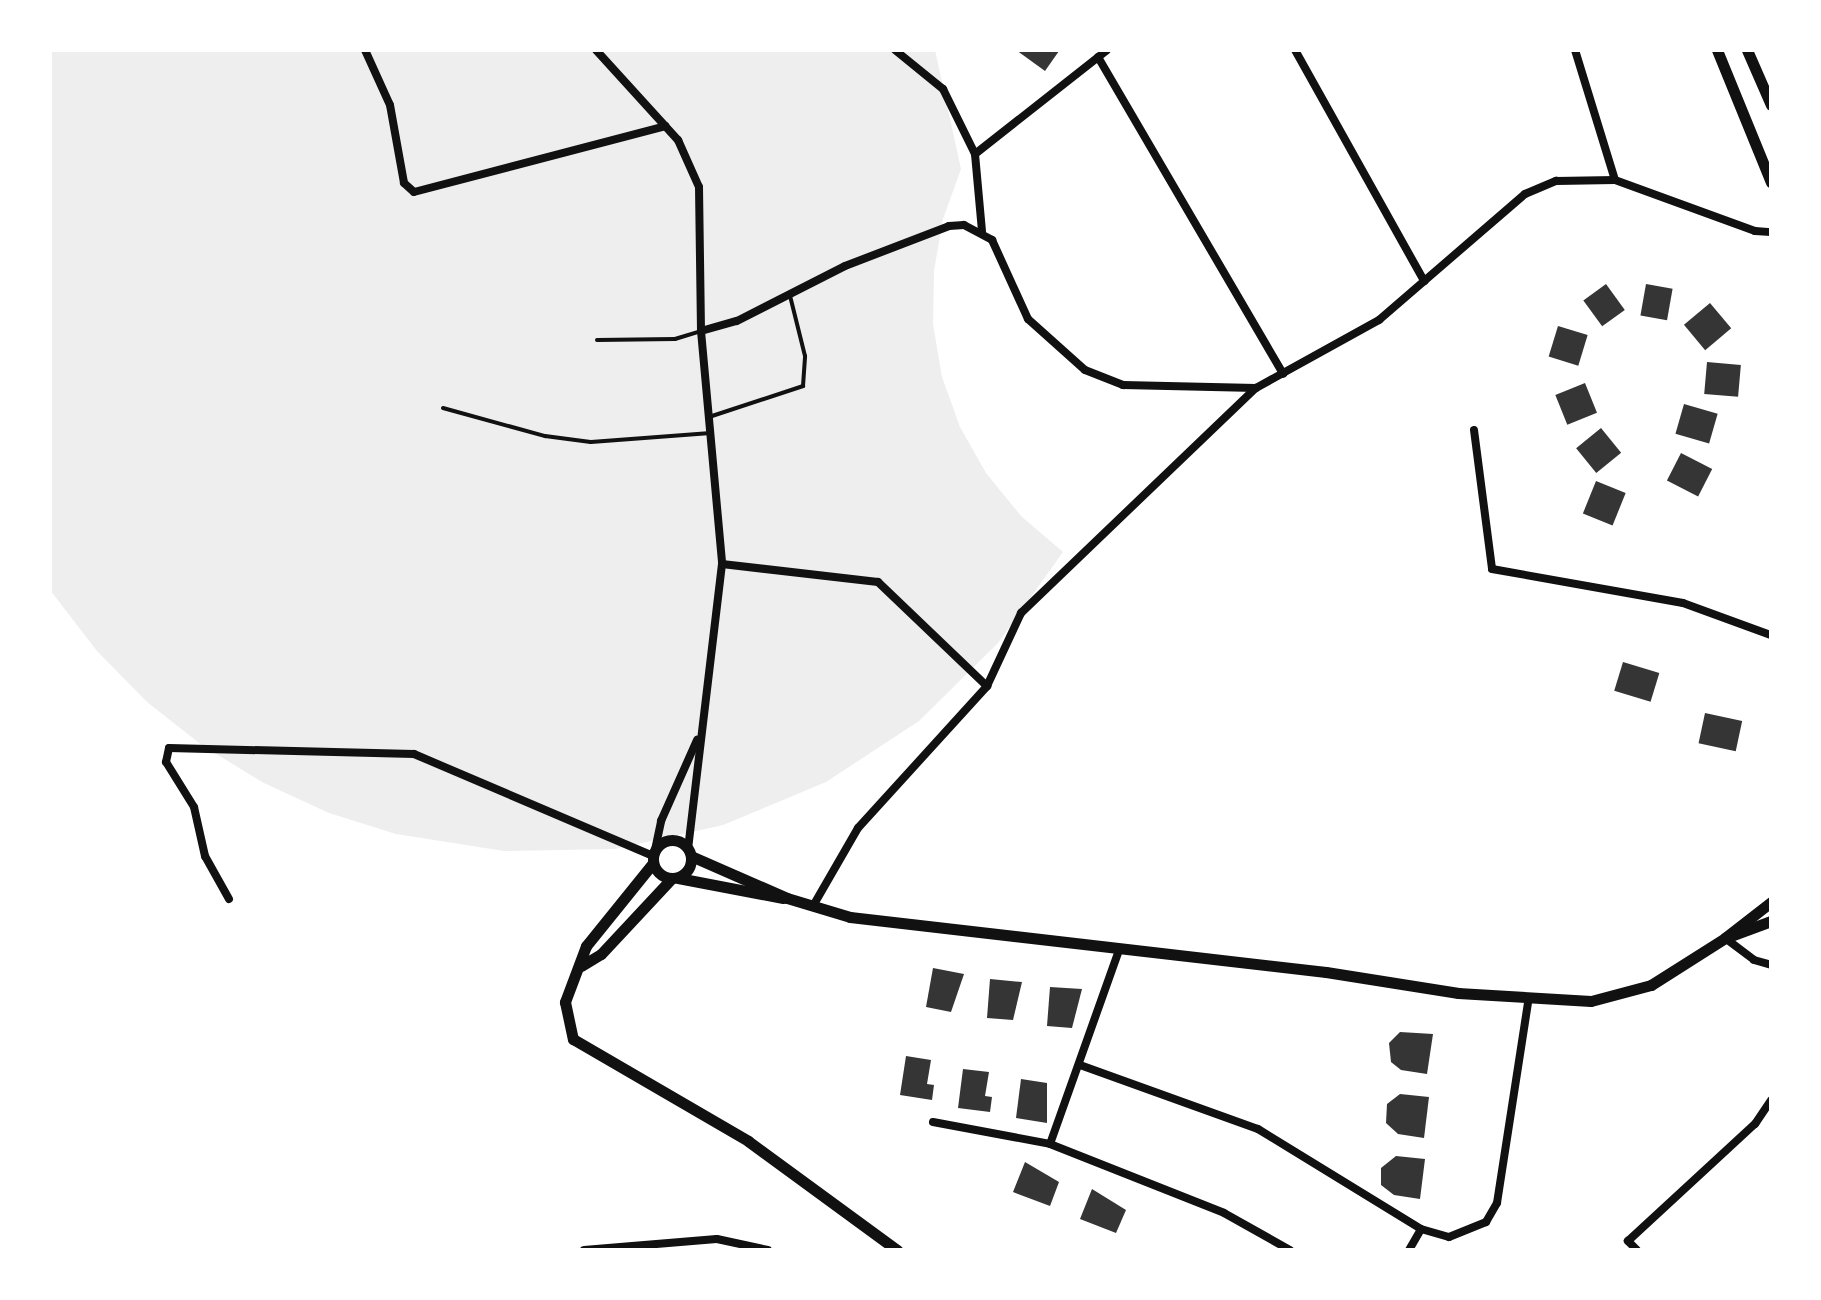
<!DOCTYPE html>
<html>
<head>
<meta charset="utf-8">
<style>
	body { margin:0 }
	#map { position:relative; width:1821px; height:1300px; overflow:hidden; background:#fff; font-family:"Varela Round",sans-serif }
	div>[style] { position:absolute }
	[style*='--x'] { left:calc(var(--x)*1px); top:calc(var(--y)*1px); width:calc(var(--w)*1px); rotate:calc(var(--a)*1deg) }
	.green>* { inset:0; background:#eee }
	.building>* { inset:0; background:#353535; transform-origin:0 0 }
	.service>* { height:4px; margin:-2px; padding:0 2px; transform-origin:2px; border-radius:2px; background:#111 }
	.minor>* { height:8px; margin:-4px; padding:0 4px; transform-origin:4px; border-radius:4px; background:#111 }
	.tertiary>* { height:11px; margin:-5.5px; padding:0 5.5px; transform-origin:5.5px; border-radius:5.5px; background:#111 }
	.tertiary>.ring { margin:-5.5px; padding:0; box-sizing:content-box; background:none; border:11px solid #111; border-radius:50% }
	span { translate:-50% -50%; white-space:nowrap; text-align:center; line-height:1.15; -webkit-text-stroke:8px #fff; paint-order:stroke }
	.frame { position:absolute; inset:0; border:52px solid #fff; pointer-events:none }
</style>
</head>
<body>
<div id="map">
	<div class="green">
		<i style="clip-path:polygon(50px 50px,935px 50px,961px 169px,943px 219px,934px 271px,933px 324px,942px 377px,960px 427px,986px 473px,1021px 516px,1063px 552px,998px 643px,919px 721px,826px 782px,723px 825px,615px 849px,504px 851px,396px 834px,329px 813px,264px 783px,203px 746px,147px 702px,97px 651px,50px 590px)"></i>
	</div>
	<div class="building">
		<i style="clip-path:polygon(1016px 50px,1057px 50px,1059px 51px,1045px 71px)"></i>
		<i style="left:1606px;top:284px;width:32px;height:28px;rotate:54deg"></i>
		<i style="left:1646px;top:284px;width:27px;height:32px;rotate:10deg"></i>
		<i style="left:1710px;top:303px;width:33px;height:34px;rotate:50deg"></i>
		<i style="left:1558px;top:326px;width:31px;height:32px;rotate:17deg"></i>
		<i style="left:1707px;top:362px;width:34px;height:32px;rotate:5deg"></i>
		<i style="left:1585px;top:383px;width:32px;height:32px;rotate:68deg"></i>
		<i style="left:1684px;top:404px;width:35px;height:31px;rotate:16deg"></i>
		<i style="left:1601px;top:428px;width:32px;height:32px;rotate:51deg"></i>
		<i style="left:1681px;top:453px;width:35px;height:31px;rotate:27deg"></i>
		<i style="left:1596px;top:481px;width:32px;height:35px;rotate:22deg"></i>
		<i style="left:1623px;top:662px;width:38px;height:30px;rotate:17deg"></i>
		<i style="left:1705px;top:713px;width:38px;height:31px;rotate:12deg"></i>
		<i style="clip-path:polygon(933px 968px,964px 974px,951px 1012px,926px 1007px)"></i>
		<i style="clip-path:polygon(990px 979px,1022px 982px,1013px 1020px,987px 1018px)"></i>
		<i style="clip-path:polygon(1050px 987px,1082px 989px,1072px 1028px,1047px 1026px)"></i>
		<i style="clip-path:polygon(1400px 1032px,1433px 1034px,1427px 1074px,1401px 1070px,1391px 1062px,1389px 1043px)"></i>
		<i style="clip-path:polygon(906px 1056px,931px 1060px,927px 1084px,934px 1085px,932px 1100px,900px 1095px)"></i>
		<i style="clip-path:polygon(963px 1069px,989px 1072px,985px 1096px,992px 1097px,990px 1112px,958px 1108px)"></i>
		<i style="clip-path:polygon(1021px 1079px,1047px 1083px,1047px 1123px,1016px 1118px)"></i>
		<i style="clip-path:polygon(1400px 1094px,1429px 1097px,1424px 1138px,1398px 1134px,1386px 1123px,1387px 1104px)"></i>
		<i style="clip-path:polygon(1396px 1156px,1425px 1159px,1420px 1199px,1394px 1195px,1381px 1185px,1381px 1168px)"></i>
		<i style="clip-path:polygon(1025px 1162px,1059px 1182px,1050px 1206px,1013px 1192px)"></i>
		<i style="clip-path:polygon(1092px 1189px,1126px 1210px,1116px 1233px,1080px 1219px)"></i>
	</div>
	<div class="service">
		<i style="--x:597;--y:340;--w:78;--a:-0.7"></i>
		<i style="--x:675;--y:339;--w:27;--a:-17"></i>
		<i style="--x:443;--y:408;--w:106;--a:15.4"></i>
		<i style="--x:545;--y:436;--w:46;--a:7.4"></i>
		<i style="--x:591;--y:442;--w:120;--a:-4.3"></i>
		<i style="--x:712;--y:416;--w:96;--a:-18.2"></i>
		<i style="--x:803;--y:386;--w:30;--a:-86"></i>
		<i style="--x:805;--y:356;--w:62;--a:-104"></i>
	</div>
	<div class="minor">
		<i style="--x:365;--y:50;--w:60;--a:65.6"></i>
		<i style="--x:390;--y:105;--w:79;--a:79.8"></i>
		<i style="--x:404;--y:183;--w:13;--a:42"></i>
		<i style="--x:414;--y:192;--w:260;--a:-14.7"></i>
		<i style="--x:596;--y:50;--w:122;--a:47.7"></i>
		<i style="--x:678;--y:140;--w:51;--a:65.9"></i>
		<i style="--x:699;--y:187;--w:144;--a:89.2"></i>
		<i style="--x:701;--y:331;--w:234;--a:84.8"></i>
		<i style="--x:722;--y:564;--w:288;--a:96.8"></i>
		<i style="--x:895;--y:50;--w:62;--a:39.1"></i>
		<i style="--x:943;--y:89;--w:72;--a:63.8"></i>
		<i style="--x:1295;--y:50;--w:265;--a:60.8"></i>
		<i style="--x:1575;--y:50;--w:136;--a:72.9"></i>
		<i style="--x:1098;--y:57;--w:367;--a:59.7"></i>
		<i style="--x:982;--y:231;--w:77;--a:-95.2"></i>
		<i style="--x:975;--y:154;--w:168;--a:-38.2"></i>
		<i style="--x:701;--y:331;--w:37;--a:-16"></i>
		<i style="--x:737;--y:321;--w:121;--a:-27"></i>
		<i style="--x:845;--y:266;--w:111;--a:-21"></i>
		<i style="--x:949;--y:226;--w:15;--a:-4"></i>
		<i style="--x:964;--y:225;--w:32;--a:28"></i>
		<i style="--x:992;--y:240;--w:87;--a:65.5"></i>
		<i style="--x:1028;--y:319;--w:76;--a:41.8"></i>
		<i style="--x:1085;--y:370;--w:41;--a:21.5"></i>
		<i style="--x:1123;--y:385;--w:133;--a:1.3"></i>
		<i style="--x:1474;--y:430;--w:140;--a:82.6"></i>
		<i style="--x:1492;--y:569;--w:194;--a:10.1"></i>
		<i style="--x:1683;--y:603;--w:94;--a:20"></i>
		<i style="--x:722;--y:564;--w:157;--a:6.6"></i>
		<i style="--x:878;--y:582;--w:151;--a:43.7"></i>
		<i style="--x:655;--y:850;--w:30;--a:-78"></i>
		<i style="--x:661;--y:821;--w:89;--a:-66"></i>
		<i style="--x:229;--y:899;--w:49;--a:-119.2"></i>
		<i style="--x:205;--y:856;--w:50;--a:-102.7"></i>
		<i style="--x:194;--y:807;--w:53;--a:-121.9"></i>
		<i style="--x:166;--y:762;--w:14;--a:-78"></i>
		<i style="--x:169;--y:748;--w:245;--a:1.4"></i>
		<i style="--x:414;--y:754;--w:260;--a:23.1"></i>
		<i style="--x:813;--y:906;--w:90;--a:-60"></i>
		<i style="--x:858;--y:828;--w:192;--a:-47.7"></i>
		<i style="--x:987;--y:686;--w:81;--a:-65"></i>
		<i style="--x:1021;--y:613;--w:325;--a:-43.8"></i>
		<i style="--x:1256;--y:388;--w:141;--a:-28.9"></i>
		<i style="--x:1379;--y:320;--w:193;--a:-40.8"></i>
		<i style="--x:1525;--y:194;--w:34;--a:-23"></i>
		<i style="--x:1556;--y:181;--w:59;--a:-1"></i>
		<i style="--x:1615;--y:180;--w:149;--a:20"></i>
		<i style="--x:1755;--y:231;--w:16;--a:4"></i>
		<i style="--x:1725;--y:938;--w:36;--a:37"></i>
		<i style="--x:1754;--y:960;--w:18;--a:16"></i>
		<i style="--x:1080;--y:1065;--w:189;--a:19.8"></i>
		<i style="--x:1258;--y:1129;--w:191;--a:31.5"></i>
		<i style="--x:1421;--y:1229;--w:29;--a:16"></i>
		<i style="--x:1449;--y:1237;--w:40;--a:-22"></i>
		<i style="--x:1486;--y:1222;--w:22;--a:-60"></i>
		<i style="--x:1497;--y:1203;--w:208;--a:-81.2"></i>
		<i style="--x:933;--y:1122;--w:119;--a:10.6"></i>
		<i style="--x:1050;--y:1144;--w:206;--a:-70.4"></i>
		<i style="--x:1050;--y:1144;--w:187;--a:21.6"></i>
		<i style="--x:1224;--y:1213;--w:76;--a:29.3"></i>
		<i style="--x:584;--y:1250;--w:133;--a:-4.7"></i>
		<i style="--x:717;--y:1239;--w:52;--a:12.2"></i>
		<i style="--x:1409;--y:1250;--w:24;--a:-60"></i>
		<i style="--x:1637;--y:1250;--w:13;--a:-135"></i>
		<i style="--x:1628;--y:1241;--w:173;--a:-42.7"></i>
		<i style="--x:1755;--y:1124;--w:29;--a:-56"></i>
	</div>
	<div class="tertiary">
		<i style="--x:1717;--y:50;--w:143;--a:67.8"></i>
		<i style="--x:1747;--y:50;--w:60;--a:66.4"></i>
		<i class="ring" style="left:653px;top:840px;width:27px;height:27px"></i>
		<i style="--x:691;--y:856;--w:105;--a:23.6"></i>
		<i style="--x:787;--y:898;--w:66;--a:16.8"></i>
		<i style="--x:850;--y:917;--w:479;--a:6.6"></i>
		<i style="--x:1326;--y:972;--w:134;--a:9"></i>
		<i style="--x:1458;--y:993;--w:133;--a:3.4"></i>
		<i style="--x:1591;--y:1001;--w:62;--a:-14.9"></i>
		<i style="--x:1651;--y:985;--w:88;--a:-32.4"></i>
		<i style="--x:653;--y:863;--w:107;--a:128.9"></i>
		<i style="--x:586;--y:946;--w:60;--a:110.6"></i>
		<i style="--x:565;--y:1002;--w:38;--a:78"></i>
		<i style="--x:573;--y:1039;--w:203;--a:30.2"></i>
		<i style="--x:748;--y:1141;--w:185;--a:36.2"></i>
		<i style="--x:678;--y:878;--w:107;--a:10.8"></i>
		<i style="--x:1771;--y:902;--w:58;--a:142"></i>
		<i style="--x:1725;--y:938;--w:49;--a:-20.3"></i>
		<i style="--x:581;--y:966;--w:23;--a:-31"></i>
		<i style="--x:601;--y:954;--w:103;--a:-47"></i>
	</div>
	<div class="frame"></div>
</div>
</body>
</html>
